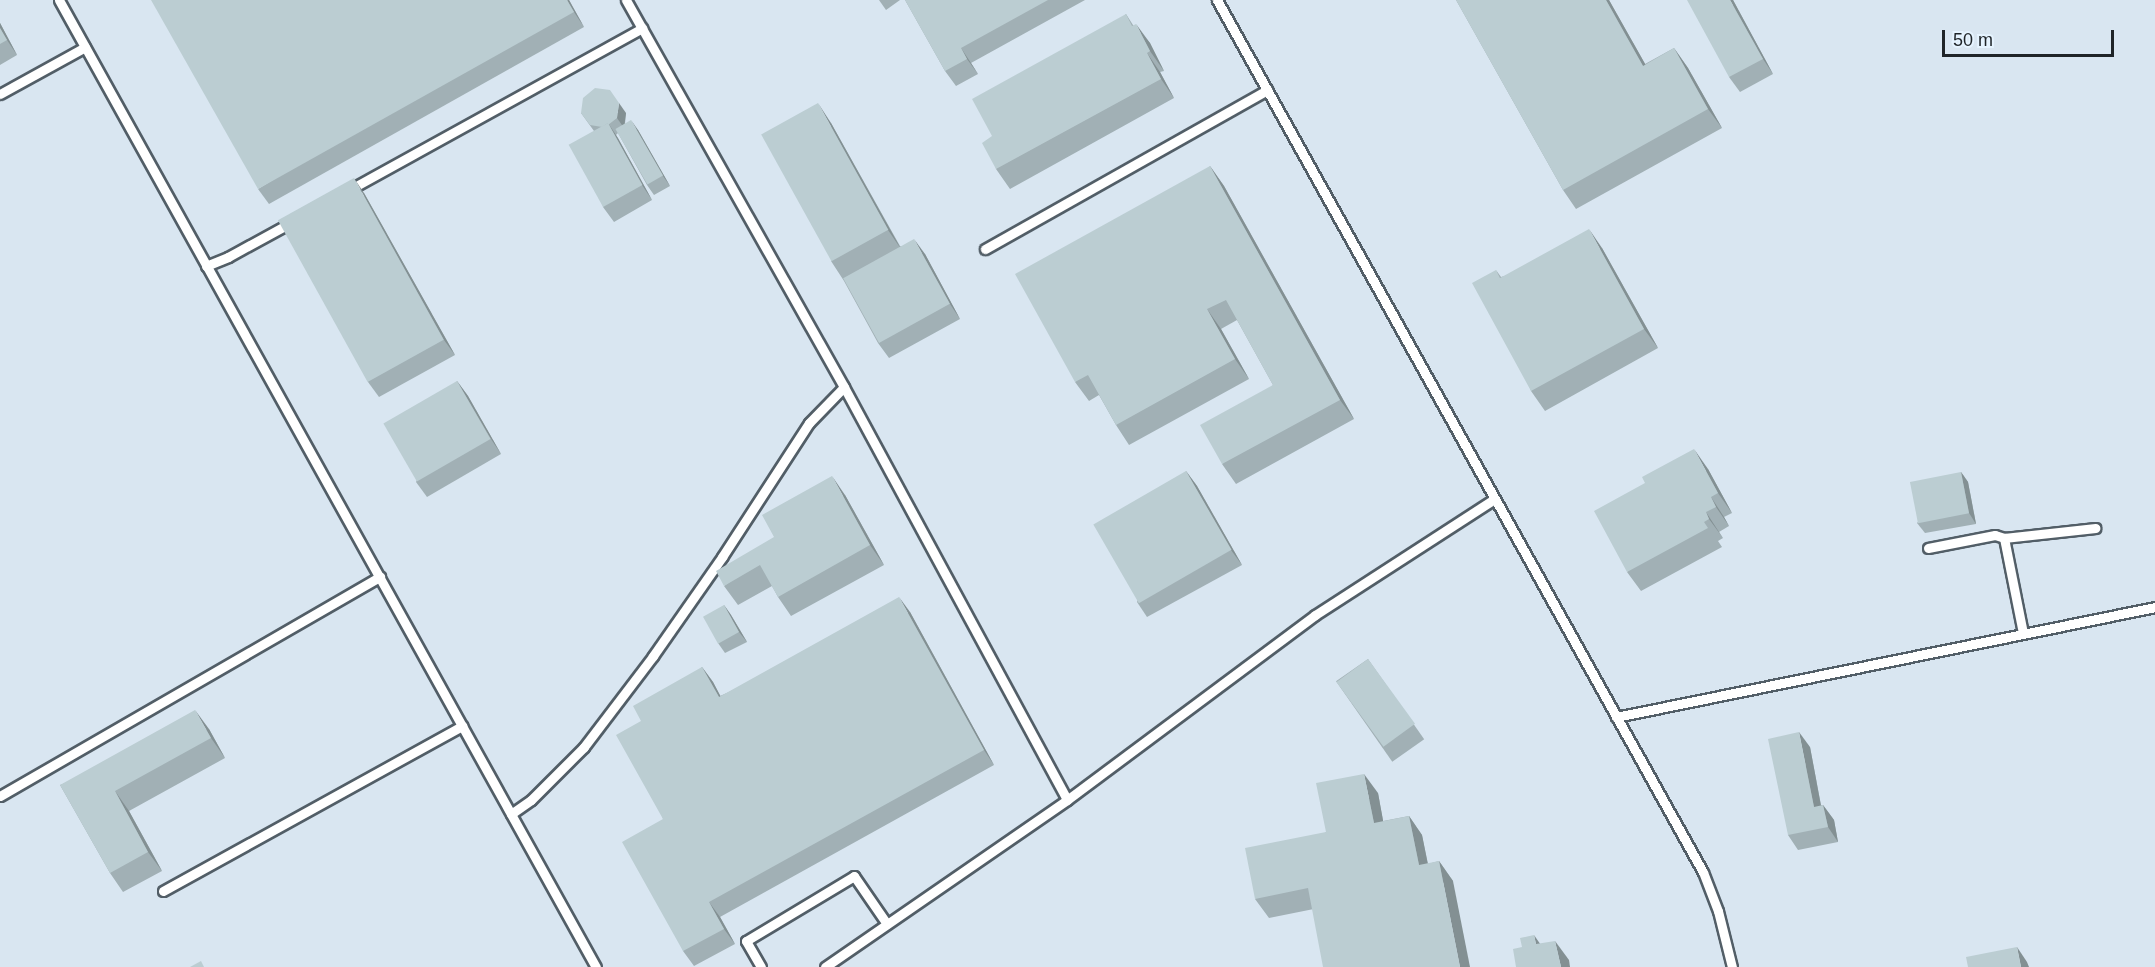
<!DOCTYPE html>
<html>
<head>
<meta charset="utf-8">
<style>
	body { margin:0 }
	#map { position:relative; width:2155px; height:967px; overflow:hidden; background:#d9e6f1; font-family:Arial,sans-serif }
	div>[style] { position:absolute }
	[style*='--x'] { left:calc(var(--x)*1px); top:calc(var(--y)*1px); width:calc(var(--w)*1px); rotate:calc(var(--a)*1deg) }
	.roads { filter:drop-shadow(2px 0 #525e67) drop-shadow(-2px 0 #525e67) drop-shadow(0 2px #525e67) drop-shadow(0 -2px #525e67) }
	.lane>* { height:9px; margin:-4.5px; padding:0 4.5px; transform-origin:4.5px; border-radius:4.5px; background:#fff }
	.wall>* { inset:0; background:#a1b0b5; transform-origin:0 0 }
	.shaded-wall>* { inset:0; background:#839093 }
	.building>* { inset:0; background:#bbcdd2; transform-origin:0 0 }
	span { translate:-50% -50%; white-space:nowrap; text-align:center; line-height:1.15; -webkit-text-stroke:5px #e6f4ff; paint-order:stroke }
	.scale { position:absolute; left:1942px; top:30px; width:172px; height:27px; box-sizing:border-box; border:3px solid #1f2428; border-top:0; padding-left:8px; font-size:18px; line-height:21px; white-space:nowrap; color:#1f2428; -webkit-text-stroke:4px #e6f4ff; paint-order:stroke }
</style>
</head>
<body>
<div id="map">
	<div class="roads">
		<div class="lane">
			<i style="--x:59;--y:0;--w:1106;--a:60.96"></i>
			<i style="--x:626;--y:0;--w:444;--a:60.6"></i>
			<i style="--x:844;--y:387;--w:469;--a:61.6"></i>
			<i style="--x:1217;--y:0;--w:998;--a:60.87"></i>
			<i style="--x:1703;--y:872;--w:42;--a:69"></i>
			<i style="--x:1718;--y:911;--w:58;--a:76"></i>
			<i style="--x:0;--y:94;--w:97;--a:-28.9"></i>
			<i style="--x:349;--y:190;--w:335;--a:-28.9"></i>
			<i style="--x:985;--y:249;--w:324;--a:-29.4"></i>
			<i style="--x:206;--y:266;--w:24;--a:-22"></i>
			<i style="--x:228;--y:257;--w:73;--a:-28.7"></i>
			<i style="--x:2004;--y:538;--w:92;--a:-6.3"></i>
			<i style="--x:1928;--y:548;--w:68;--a:-11"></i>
			<i style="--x:1995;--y:535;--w:9;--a:18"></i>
			<i style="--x:2004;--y:538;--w:97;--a:78.7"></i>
			<i style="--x:1616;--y:717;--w:550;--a:-11.53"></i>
			<i style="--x:0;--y:796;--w:439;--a:-30"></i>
			<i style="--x:511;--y:814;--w:24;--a:-35"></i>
			<i style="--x:531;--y:800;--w:75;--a:-45"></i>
			<i style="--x:584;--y:747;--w:114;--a:-52.8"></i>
			<i style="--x:653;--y:656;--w:121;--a:-55.1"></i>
			<i style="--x:722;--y:557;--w:160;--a:-57"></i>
			<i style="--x:809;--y:423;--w:50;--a:-45.8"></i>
			<i style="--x:163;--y:891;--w:342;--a:-28.9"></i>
			<i style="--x:761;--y:967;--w:30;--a:-120"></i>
			<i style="--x:746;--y:941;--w:126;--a:-31"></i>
			<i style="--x:854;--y:876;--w:58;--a:55.5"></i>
			<i style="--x:825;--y:967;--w:294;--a:-34.6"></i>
			<i style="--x:1067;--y:800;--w:309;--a:-36.7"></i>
			<i style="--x:1315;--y:615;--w:213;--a:-32.9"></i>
		</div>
	</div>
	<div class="wall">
		<i style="clip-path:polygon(569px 0,584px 27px,269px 204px,258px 189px)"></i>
		<i style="clip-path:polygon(879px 0,900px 0,886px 10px)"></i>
		<i style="clip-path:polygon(905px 0,1085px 0,971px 63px,978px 74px,956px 86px,945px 71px)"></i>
		<i style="clip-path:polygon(1456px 0,1609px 0,1645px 64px,1674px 48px,1688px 68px,1722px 128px,1576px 209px,1563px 190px)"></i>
		<i style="clip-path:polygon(1733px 0,1773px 74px,1740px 92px,1729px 77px)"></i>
		<i style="clip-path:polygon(1126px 14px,1133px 25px,1150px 43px,1164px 71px,1160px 72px,1174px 98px,1010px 189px,996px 169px,992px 136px)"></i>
		<i style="clip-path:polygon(0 23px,17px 55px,0 65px)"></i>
		<i style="clip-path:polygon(581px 113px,626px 113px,625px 124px,638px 130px,670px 186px,654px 195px,647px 185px,618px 133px,616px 135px,652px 200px,614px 222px,603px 207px,594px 131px)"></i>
		<i style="clip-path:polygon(831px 123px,900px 246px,925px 254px,960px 319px,889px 358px,878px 343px,844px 281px,831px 261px)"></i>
		<i style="clip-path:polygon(1210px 166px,1224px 186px,1354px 419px,1236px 484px,1222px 464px,1273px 385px,1237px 320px,1221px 329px,1249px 379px,1129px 445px,1116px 425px,1099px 395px,1089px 401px,1075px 382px)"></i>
		<i style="clip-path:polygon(364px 193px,455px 355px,379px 397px,368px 382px)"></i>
		<i style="clip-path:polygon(1602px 248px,1658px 348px,1545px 411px,1531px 391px,1496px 270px,1501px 277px)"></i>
		<i style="clip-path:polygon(457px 381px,468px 396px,501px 454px,427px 497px,416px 482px)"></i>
		<i style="clip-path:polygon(1708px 469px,1732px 513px,1724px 517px,1729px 526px,1719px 532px,1723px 538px,1718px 541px,1722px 547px,1641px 591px,1627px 572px)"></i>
		<i style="clip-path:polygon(1186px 471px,1197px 486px,1242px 565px,1147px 617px,1137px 602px)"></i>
		<i style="clip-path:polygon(1961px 472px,1968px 482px,1976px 524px,1925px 533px,1917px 523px)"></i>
		<i style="clip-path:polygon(845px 495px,884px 565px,791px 616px,778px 597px,772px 586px,738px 605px,724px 586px)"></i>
		<i style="clip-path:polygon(724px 605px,731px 615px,747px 642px,725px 653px,718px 643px)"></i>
		<i style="clip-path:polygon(910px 612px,994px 765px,720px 917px,735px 944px,694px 966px,683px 951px,663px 819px,641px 721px,702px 667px,713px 682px,720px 696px)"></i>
		<i style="left:1368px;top:659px;width:98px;height:39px;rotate:55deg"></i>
		<i style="clip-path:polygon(209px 729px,225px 758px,129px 811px,162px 871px,123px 892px,110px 873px,60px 785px)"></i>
		<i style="clip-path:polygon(1810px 747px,1821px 805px,1823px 805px,1834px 820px,1838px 842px,1798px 850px,1788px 835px)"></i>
		<i style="clip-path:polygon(1378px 793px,1383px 821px,1409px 816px,1422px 835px,1428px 864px,1439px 861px,1453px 881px,1269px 918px,1255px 899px,1326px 832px)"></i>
	</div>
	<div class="shaded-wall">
		<i style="clip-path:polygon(567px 0,569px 0,584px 27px,574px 12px)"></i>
		<i style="clip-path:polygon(1606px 0,1609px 0,1657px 85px,1643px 66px)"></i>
		<i style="clip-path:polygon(1730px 0,1733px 0,1773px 74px,1763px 59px)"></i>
		<i style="clip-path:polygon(0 23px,17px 55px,7px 40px,0 28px)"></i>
		<i style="clip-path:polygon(1136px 24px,1150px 43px,1164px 71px,1150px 51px)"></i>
		<i style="clip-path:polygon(961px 48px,971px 63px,978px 74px,967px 59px)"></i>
		<i style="clip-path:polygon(1674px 48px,1688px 68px,1722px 128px,1708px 109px)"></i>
		<i style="clip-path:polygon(1147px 53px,1160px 72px,1174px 98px,1161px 79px)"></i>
		<i style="clip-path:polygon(619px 103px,626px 113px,624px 128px,617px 118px)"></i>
		<i style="clip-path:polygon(818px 103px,831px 123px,901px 249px,888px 230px)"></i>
		<i style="clip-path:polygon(631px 120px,638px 130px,670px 186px,663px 176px)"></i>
		<i style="clip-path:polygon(608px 123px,618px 138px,652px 200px,642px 185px)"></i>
		<i style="clip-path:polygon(1210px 166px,1224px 186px,1354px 419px,1340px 400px)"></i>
		<i style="clip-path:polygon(354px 178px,364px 193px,455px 355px,444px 340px)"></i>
		<i style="clip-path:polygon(1589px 229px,1602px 248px,1658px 348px,1644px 329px)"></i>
		<i style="clip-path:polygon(914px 239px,925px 254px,960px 319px,950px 304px)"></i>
		<i style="clip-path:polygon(1207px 309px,1221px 329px,1249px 379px,1235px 359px)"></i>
		<i style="clip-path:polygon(457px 381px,468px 396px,501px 454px,491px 439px)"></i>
		<i style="clip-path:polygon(1694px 449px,1708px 469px,1732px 513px,1718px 493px)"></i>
		<i style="clip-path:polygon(1186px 471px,1197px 486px,1242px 565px,1231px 550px)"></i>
		<i style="clip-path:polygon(1961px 472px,1968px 482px,1976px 524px,1969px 513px)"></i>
		<i style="clip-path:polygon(832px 476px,845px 495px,884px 565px,870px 545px)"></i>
		<i style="clip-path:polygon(1711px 497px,1724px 517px,1729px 526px,1716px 507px)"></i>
		<i style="clip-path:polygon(1706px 512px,1719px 532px,1723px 538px,1709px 519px)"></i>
		<i style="clip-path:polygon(899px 597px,910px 612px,994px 765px,984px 750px)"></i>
		<i style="clip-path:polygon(724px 605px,731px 615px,747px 642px,739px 632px)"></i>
		<i style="clip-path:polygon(702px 667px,713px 682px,729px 712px,719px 697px)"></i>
		<i style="clip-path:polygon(195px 710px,209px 729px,225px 758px,211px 738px)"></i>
		<i style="clip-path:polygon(1799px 732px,1810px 747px,1824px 822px,1814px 807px)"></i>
		<i style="clip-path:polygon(1364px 774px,1378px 793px,1387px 842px,1374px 823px)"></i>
		<i style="clip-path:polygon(115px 791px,129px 811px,162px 871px,148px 852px)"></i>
		<i style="clip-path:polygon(1823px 805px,1834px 820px,1838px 842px,1828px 827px)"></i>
		<i style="clip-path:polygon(1409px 816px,1422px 835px,1432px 885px,1419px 865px)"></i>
		<i style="clip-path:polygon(1439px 861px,1453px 881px,1470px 967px,1460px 967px)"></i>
		<i style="clip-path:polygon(709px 902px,720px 917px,735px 944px,724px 929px)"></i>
		<i style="clip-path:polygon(1534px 935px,1547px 954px,1536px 944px)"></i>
		<i style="clip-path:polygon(1555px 941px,1569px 960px,1570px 967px,1561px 967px)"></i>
		<i style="clip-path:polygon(2017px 947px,2027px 962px,2029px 967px,2021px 967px)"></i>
	</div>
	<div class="building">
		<i style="clip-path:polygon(151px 0,567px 0,574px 12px,258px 189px)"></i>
		<i style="clip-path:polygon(905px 0,1048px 0,961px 48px,967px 59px,945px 71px)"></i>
		<i style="clip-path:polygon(1456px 0,1606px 0,1643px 66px,1674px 48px,1708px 109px,1563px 190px)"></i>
		<i style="clip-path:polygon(1687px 0,1730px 0,1763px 59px,1729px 77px)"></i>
		<i style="clip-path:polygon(1126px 14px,1132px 26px,1136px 24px,1150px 51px,1147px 53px,1161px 79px,996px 169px,982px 143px,992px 136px,972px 99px)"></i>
		<i style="clip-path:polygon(0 28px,7px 40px,0 44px)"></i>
		<i style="clip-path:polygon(595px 88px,610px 90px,619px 103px,617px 118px,608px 125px,608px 123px,602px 127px,590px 125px,581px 113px,583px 98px)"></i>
		<i style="left:818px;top:103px;width:145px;height:65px;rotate:61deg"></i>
		<i style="left:631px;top:120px;width:64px;height:18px;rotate:60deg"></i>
		<i style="left:608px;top:123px;width:71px;height:45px;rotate:61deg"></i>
		<i style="clip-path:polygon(1210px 166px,1340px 400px,1222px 464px,1200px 425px,1273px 385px,1226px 300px,1207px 309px,1235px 359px,1116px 425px,1088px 375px,1075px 382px,1015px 274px)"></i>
		<i style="left:354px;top:178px;width:185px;height:87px;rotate:61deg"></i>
		<i style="clip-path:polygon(1589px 229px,1644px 329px,1531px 391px,1472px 283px,1496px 270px,1500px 278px)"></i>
		<i style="left:914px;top:239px;width:74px;height:81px;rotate:61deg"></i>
		<i style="left:457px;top:381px;width:67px;height:85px;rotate:60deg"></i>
		<i style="clip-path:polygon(1694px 449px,1718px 493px,1711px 497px,1716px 507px,1706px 512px,1709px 519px,1704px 522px,1708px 528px,1627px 572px,1594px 511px,1645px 483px,1642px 477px)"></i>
		<i style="left:1186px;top:471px;width:91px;height:107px;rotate:60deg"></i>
		<i style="left:1961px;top:472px;width:42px;height:52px;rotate:79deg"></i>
		<i style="clip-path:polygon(832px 476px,870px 545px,778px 597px,760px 565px,724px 586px,716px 571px,774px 537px,762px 515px)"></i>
		<i style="clip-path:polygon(899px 597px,984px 750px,709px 902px,724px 929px,683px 951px,622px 842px,663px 819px,616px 735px,641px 721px,633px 706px,702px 667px,719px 697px)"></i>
		<i style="left:724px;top:605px;width:31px;height:24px;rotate:61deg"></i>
		<i style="left:1368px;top:659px;width:80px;height:39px;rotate:54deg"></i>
		<i style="clip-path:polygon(195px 710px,211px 738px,115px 791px,148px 852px,110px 873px,60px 785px)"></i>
		<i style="clip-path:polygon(1799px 732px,1814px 807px,1823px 805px,1828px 827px,1788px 835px,1768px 739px)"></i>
		<i style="clip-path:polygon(1364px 774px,1374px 823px,1409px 816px,1419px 865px,1439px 861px,1460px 967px,1323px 967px,1308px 888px,1255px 899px,1245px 848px,1326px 832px,1316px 783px)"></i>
		<i style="clip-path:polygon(1534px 935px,1536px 944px,1555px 941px,1561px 967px,1516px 967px,1513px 949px,1522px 947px,1520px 938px)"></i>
		<i style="clip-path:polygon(2017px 947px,2021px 967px,1968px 967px,1966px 957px)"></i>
		<i style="clip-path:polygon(201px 961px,204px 967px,190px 967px)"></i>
	</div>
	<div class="scale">50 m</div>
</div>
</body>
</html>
